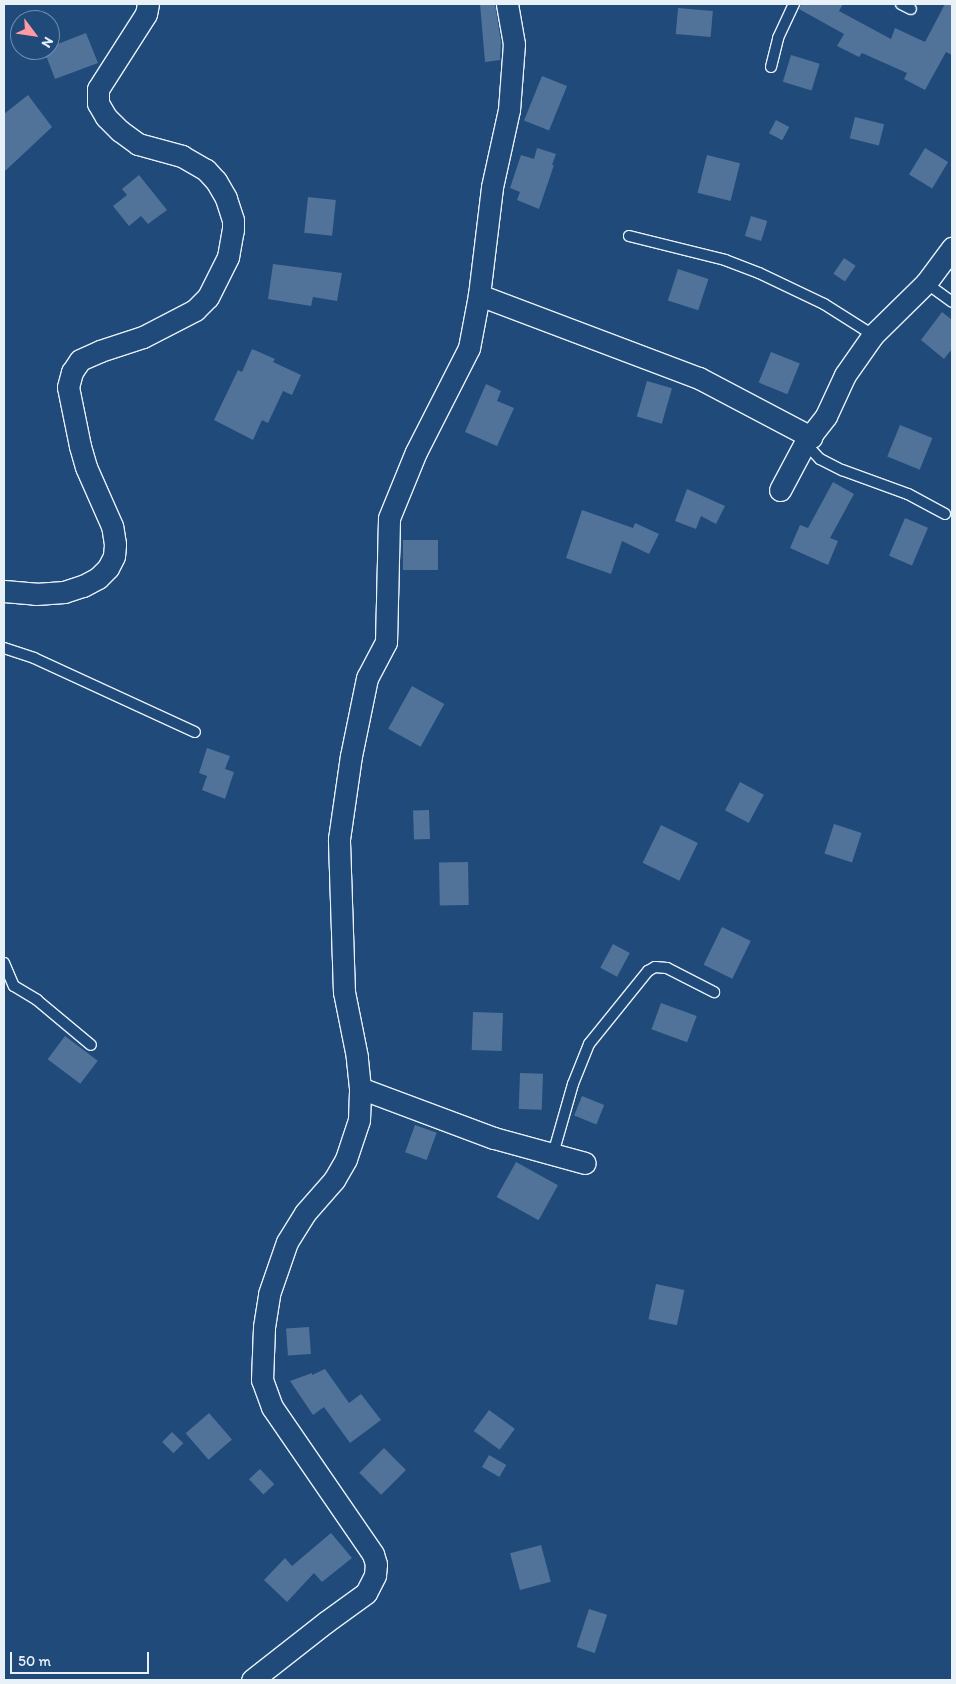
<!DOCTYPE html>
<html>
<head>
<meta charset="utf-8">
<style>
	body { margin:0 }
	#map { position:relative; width:956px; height:1684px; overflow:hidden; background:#1f4a7a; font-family:Itim,sans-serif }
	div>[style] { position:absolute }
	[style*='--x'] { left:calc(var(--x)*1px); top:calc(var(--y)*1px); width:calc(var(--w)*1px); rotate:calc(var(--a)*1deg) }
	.building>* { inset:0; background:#517399; transform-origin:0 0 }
	.roads { filter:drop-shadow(1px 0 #e8f1f8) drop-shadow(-1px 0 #e8f1f8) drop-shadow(0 1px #e8f1f8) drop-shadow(0 -1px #e8f1f8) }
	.lane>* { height:10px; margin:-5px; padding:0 5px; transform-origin:5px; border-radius:5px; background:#1f4a7a }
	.street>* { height:21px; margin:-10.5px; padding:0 10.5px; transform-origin:10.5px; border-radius:10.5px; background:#1f4a7a }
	span { translate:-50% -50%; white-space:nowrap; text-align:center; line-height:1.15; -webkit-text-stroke:4.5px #1f4a7a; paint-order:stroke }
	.frame { position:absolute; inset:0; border:5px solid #e8f1f8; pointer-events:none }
	.north { position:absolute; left:10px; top:10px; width:50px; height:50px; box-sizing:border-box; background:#1f4a7a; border:1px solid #6f8dac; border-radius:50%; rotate:121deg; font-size:14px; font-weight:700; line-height:20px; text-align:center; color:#e8f1f8 }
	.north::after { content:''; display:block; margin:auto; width:18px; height:22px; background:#ff9aa2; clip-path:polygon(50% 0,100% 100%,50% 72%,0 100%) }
	.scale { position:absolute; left:10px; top:1652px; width:139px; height:22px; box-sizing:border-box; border:2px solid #e8f1f8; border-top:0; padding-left:6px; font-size:15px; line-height:18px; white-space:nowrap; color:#e8f1f8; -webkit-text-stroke:4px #1f4a7a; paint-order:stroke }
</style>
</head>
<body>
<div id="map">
	<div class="building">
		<i style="clip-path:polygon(480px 4px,495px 4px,501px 42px,500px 60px,485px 62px)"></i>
		<i style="clip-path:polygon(801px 4px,843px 4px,839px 11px,891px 39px,895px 28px,925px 42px,945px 4px,952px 4px,952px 55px,946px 52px,925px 90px,904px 79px,907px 73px,862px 53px,859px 57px,837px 46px,844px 34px,799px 9px)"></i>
		<i style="left:678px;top:8px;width:35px;height:26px;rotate:5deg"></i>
		<i style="clip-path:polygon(86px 33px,98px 63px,55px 79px,44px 50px,50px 50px,50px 47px)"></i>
		<i style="left:791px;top:55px;width:30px;height:28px;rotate:17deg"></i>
		<i style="left:542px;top:76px;width:27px;height:48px;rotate:22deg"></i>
		<i style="clip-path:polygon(28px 95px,52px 127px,4px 172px,4px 114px)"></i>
		<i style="left:855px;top:117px;width:30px;height:22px;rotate:14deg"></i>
		<i style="left:776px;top:120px;width:15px;height:15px;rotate:28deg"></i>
		<i style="clip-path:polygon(537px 148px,556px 154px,552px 165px,554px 165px,539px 209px,517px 200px,520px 192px,510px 188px,521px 155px,534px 159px)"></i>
		<i style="left:925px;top:148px;width:27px;height:31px;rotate:31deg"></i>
		<i style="left:707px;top:155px;width:34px;height:39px;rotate:14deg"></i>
		<i style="clip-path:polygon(139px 175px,167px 210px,148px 224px,141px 216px,129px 226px,113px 206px,127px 195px,122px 189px)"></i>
		<i style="left:308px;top:197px;width:28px;height:36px;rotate:6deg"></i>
		<i style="left:751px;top:216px;width:17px;height:21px;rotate:17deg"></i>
		<i style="left:844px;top:258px;width:14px;height:19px;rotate:34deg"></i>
		<i style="clip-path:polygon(273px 264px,342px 273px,337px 301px,313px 297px,311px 306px,268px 299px)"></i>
		<i style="left:678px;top:269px;width:32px;height:33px;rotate:18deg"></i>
		<i style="clip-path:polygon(942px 312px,952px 320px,952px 349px,944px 359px,921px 340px)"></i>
		<i style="clip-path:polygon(252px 349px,275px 359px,273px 362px,301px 375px,292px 395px,283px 391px,268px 423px,262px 420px,253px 440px,214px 420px,238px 370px,242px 372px)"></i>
		<i style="left:771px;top:352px;width:31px;height:33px;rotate:22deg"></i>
		<i style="left:647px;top:381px;width:26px;height:37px;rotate:16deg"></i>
		<i style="clip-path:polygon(486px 384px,501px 391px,497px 401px,514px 408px,497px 446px,465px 432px)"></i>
		<i style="left:900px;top:425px;width:35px;height:34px;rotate:22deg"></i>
		<i style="clip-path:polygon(833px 482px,854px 494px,830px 538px,838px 541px,828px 565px,790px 548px,800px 525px,808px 528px)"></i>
		<i style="clip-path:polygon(687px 489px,725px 506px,716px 524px,701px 516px,696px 529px,675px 521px)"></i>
		<i style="clip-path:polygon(582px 510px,633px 528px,635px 523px,659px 534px,649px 554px,622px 541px,611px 574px,566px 558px)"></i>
		<i style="left:905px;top:518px;width:25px;height:41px;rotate:23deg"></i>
		<i style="left:403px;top:540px;width:35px;height:30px"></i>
		<i style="left:412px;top:686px;width:37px;height:49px;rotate:29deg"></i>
		<i style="clip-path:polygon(207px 748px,230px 756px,225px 769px,234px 772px,225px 799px,202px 790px,207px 776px,199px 773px)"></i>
		<i style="left:740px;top:782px;width:27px;height:32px;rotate:28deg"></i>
		<i style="left:429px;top:810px;width:29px;height:16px;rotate:88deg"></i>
		<i style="left:834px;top:824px;width:29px;height:31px;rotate:18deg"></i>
		<i style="left:661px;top:825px;width:41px;height:42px;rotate:26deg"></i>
		<i style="left:468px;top:862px;width:43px;height:29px;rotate:89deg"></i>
		<i style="left:722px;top:927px;width:32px;height:42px;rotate:26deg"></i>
		<i style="left:613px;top:944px;width:19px;height:27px;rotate:28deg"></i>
		<i style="left:661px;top:1003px;width:38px;height:28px;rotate:20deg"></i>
		<i style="left:473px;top:1012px;width:30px;height:38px;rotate:2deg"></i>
		<i style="left:65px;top:1036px;width:41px;height:29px;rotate:37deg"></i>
		<i style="left:520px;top:1073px;width:23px;height:36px;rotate:2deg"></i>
		<i style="left:582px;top:1096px;width:24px;height:21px;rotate:22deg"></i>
		<i style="left:415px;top:1125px;width:23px;height:29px;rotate:20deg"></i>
		<i style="left:516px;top:1162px;width:48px;height:40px;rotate:29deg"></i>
		<i style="left:656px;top:1284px;width:29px;height:36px;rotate:12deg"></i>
		<i style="left:309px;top:1327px;width:27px;height:23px;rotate:86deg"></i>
		<i style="clip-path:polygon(325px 1369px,349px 1403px,361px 1394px,381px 1420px,350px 1443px,324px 1407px,313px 1415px,290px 1381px,312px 1373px,312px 1375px)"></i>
		<i style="left:489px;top:1410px;width:32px;height:26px;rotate:36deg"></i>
		<i style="left:209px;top:1413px;width:35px;height:31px;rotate:49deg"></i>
		<i style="left:172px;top:1432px;width:16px;height:14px;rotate:45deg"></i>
		<i style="left:384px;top:1448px;width:31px;height:35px;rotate:45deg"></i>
		<i style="left:489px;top:1455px;width:20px;height:14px;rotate:30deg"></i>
		<i style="left:260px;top:1469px;width:21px;height:15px;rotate:47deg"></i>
		<i style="clip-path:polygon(331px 1533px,352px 1558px,322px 1582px,314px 1573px,287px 1602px,264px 1580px,285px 1558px,292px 1566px)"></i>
		<i style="left:541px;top:1545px;width:38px;height:32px;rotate:75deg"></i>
		<i style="left:589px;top:1609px;width:19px;height:40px;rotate:18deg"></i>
	</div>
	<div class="roads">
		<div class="lane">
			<i style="--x:901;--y:4;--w:11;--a:27"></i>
			<i style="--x:771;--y:67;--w:30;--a:-76"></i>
			<i style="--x:778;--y:38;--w:38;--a:-65"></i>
			<i style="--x:629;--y:236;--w:99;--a:14"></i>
			<i style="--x:725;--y:260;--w:36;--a:21"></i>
			<i style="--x:759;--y:273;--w:72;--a:25.5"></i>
			<i style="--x:824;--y:304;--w:58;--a:32.3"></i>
			<i style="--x:926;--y:283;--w:32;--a:36"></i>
			<i style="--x:805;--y:443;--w:22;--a:47"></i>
			<i style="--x:820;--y:459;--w:25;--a:27"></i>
			<i style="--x:842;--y:470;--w:70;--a:20"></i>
			<i style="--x:908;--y:494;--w:42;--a:28.4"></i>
			<i style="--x:4;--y:648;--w:32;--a:18"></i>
			<i style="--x:34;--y:658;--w:177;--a:24.7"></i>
			<i style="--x:4;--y:963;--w:25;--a:67"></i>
			<i style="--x:14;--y:986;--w:27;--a:31"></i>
			<i style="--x:37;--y:1000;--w:70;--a:39.8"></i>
			<i style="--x:553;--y:1154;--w:73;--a:-74.1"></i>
			<i style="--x:573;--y:1084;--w:43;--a:-68.2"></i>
			<i style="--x:589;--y:1044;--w:94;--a:-51.1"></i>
			<i style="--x:648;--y:971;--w:8;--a:-30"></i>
			<i style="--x:655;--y:967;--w:12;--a:5"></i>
			<i style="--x:667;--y:968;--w:53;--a:27.1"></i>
		</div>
		<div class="street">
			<i style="--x:479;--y:295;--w:235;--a:20.7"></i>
			<i style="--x:699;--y:378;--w:127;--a:27.8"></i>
			<i style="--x:780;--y:490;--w:53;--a:-62"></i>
			<i style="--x:805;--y:443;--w:34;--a:-52"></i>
			<i style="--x:826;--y:416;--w:45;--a:-65.1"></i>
			<i style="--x:845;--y:375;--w:49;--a:-55"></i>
			<i style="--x:873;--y:335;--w:74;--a:-44.5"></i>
			<i style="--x:926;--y:283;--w:44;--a:-53.4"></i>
			<i style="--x:4;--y:591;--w:32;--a:5"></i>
			<i style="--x:36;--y:594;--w:28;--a:-4"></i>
			<i style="--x:64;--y:592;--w:20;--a:-18"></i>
			<i style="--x:83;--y:586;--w:17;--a:-28"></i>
			<i style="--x:98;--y:578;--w:14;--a:-45"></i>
			<i style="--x:108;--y:568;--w:13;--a:-63"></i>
			<i style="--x:114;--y:556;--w:12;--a:-85"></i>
			<i style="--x:115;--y:544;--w:18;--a:-99"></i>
			<i style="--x:112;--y:526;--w:64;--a:-113.8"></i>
			<i style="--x:86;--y:467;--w:22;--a:-106"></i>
			<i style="--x:80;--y:446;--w:60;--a:-101.5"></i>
			<i style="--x:68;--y:387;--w:16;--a:-75"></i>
			<i style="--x:72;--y:372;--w:14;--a:-56"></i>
			<i style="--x:80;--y:360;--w:22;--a:-24"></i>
			<i style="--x:100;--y:351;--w:45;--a:-18"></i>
			<i style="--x:143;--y:337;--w:59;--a:-27.4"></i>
			<i style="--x:195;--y:310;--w:18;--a:-45"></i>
			<i style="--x:208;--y:297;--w:45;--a:-63.4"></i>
			<i style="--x:228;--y:257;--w:27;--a:-80"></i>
			<i style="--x:233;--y:230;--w:10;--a:-90"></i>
			<i style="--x:233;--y:220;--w:23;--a:-108"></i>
			<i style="--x:226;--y:198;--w:20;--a:-120"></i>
			<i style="--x:216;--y:181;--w:15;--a:-132"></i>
			<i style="--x:206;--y:170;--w:28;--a:-150"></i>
			<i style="--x:182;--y:156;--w:46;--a:-164.7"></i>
			<i style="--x:138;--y:144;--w:22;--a:-144"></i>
			<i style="--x:120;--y:131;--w:20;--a:-135"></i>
			<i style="--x:106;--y:117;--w:16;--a:-120"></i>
			<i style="--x:98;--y:103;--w:14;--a:-90"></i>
			<i style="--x:98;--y:89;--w:89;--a:-57.4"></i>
			<i style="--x:146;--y:14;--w:10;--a:-79"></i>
			<i style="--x:360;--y:1088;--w:143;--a:20.5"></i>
			<i style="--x:494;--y:1138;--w:94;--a:15.4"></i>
			<i style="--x:252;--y:1680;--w:94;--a:-38.1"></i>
			<i style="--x:326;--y:1622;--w:49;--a:-35.9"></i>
			<i style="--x:366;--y:1593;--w:20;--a:-63"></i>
			<i style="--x:375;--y:1575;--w:11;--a:-85"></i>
			<i style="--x:376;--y:1564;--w:10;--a:-107"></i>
			<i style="--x:373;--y:1554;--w:178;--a:-124.5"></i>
			<i style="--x:272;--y:1407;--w:29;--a:-110"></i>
			<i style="--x:262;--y:1380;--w:53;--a:-87.8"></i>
			<i style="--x:264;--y:1327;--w:33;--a:-81"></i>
			<i style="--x:269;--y:1294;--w:55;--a:-70.9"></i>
			<i style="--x:287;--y:1242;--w:34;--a:-58"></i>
			<i style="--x:305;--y:1213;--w:44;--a:-48.7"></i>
			<i style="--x:334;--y:1180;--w:24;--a:-60"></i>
			<i style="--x:346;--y:1159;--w:41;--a:-71.6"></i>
			<i style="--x:359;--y:1120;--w:32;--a:-88"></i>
			<i style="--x:360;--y:1088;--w:31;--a:-96"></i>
			<i style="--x:357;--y:1057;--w:66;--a:-101.3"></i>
			<i style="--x:344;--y:992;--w:153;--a:-91.9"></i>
			<i style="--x:339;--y:839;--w:84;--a:-81.8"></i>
			<i style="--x:351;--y:756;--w:80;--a:-78.4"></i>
			<i style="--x:367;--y:678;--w:41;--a:-62.2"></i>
			<i style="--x:386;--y:642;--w:124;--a:-88.6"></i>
			<i style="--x:389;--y:518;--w:71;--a:-67.8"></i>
			<i style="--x:416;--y:452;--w:117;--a:-63"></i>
			<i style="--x:469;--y:348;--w:54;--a:-79.3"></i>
			<i style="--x:479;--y:295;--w:109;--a:-83.1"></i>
			<i style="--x:492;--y:187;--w:79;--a:-77.6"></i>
			<i style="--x:509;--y:110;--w:66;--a:-85.7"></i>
			<i style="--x:514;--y:44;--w:41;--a:-99.9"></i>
		</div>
	</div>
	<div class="frame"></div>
	<div class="north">N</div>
	<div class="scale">50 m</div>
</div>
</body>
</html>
